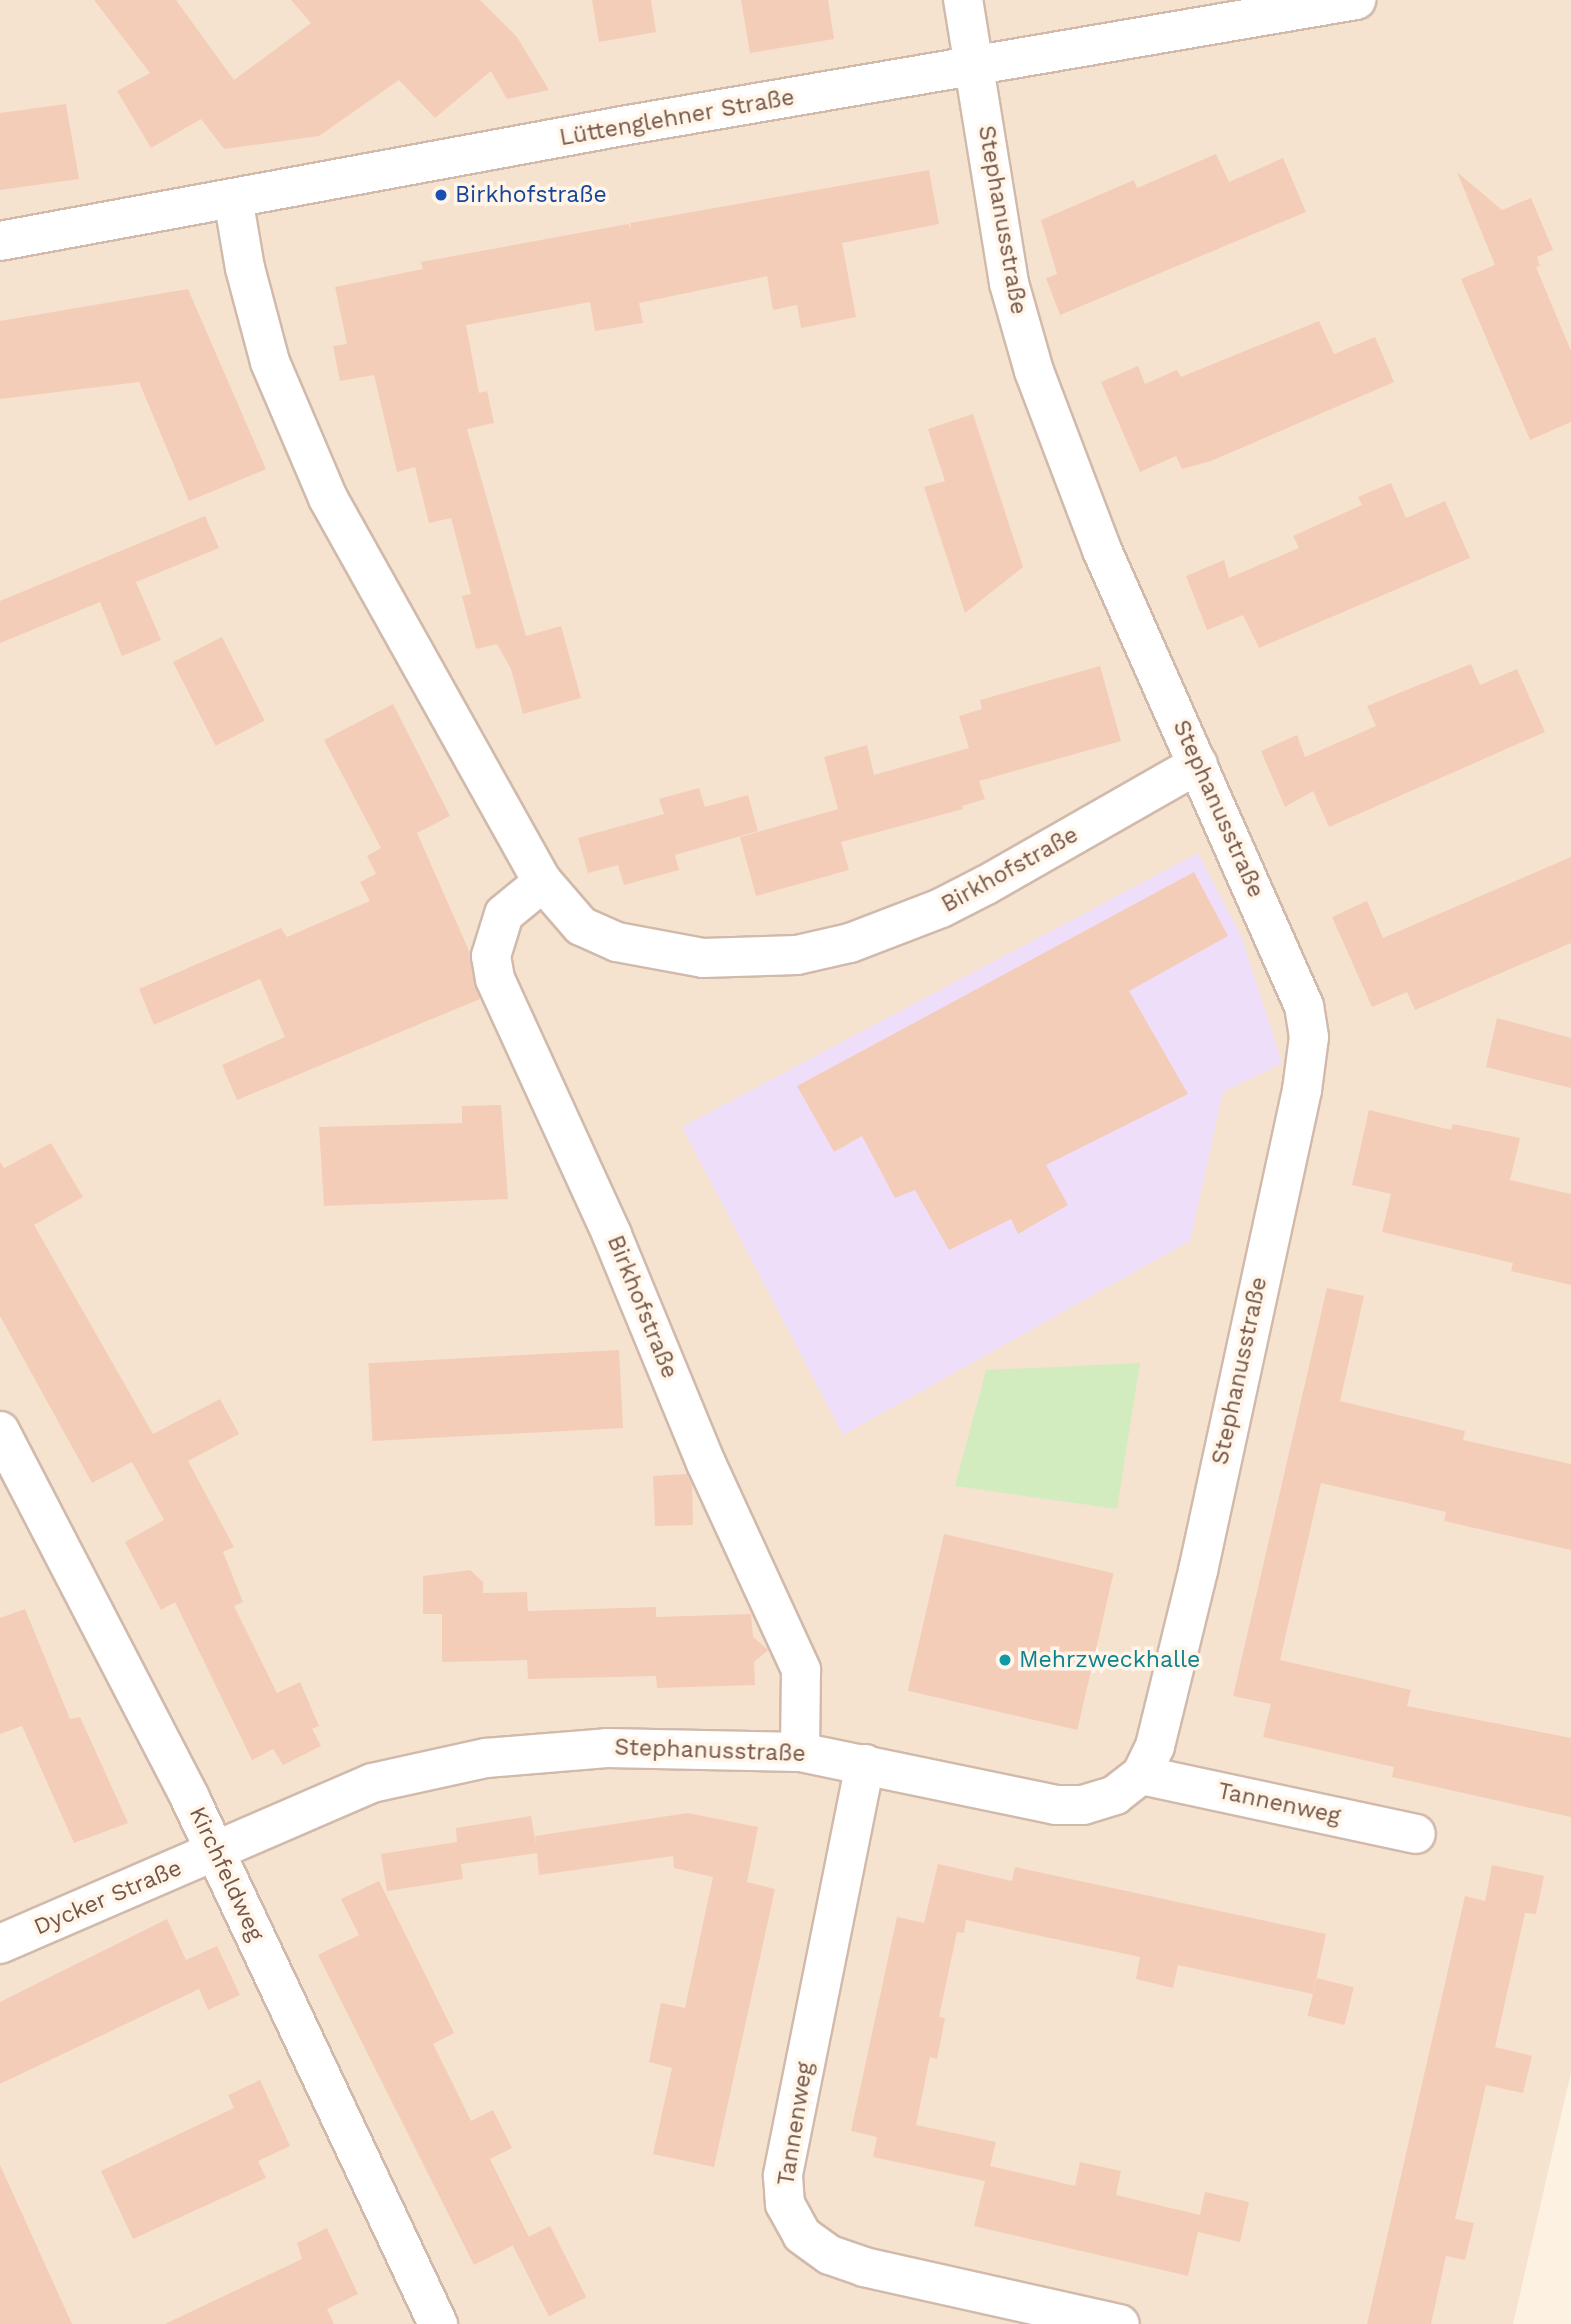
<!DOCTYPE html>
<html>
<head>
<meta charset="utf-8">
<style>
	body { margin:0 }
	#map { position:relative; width:1571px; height:2324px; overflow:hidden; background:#fdf1e2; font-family:"Work Sans",sans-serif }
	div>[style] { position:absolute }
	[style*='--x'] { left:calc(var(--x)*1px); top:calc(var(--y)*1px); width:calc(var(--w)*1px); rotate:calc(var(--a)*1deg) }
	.residential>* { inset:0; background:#f5e3d0 }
	.education>* { inset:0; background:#efdefa }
	.green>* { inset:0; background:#d3ecbf }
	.building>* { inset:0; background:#f4cdb8; transform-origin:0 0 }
	.roads { filter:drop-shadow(2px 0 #d1baab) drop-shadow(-2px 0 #d1baab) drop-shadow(0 2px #d1baab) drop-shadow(0 -2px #d1baab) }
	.minor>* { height:38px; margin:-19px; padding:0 19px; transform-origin:19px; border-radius:19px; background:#fff }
	.tertiary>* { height:38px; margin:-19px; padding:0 19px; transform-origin:19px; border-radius:19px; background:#fff }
	.dots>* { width:19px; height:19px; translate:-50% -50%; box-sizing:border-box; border:4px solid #fff5e9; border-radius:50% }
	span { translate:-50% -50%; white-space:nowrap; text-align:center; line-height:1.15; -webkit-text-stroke:7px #fff5e9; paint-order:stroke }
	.street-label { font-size:23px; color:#765647 }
	.transit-label { font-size:23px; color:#164399 }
	.left { translate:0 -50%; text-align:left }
	.culture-label { font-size:23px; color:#0d838f }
</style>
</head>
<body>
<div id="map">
	<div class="residential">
		<i style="clip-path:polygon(0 0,1571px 0,1571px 2072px,1513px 2324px,0 2324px)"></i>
	</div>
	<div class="education">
		<i style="clip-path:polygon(1198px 853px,1242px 938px,1282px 1063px,1223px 1092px,1190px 1241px,843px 1435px,682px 1127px)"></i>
	</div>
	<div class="green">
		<i style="clip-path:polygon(1140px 1363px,1117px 1509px,955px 1486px,986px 1370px)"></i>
	</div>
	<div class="building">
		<i style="clip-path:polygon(94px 0,176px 0,234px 80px,311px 23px,291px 0,480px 0,517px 37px,549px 90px,507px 99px,491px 71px,435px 118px,399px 80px,319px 136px,224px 149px,201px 119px,151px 148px,117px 91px,150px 73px)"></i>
		<i style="clip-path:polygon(592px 0,651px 0,656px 32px,599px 42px)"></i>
		<i style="clip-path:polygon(741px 0,828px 0,834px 39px,750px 53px)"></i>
		<i style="clip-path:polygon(66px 104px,79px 179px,0 190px,0 113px)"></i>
		<i style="clip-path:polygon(1216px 154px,1229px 182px,1283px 158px,1306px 212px,1060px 315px,1046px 278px,1057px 274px,1041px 220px,1134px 180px,1137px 188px)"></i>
		<i style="clip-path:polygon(929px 170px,939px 224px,842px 243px,856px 317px,801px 328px,797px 305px,773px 310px,767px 276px,639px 303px,643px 323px,595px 331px,590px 302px,466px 325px,479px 393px,487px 391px,494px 423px,467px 429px,526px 636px,561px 626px,581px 698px,523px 714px,511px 669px,497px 644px,476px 649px,462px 596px,471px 594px,451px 518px,429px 523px,415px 467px,397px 472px,374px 375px,340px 381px,333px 346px,347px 344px,335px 287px,423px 269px,421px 262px,628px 224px,631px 229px,630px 223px)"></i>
		<i style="clip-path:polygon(1457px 172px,1502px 210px,1531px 198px,1553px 250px,1537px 257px,1540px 266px,1536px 267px,1571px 351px,1571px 422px,1530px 440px,1461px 279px,1495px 265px)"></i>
		<i style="clip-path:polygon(188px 289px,266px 469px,189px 501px,139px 382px,0 399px,0 321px)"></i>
		<i style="clip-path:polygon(1319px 321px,1334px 354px,1375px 337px,1394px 382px,1211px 461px,1182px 469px,1176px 456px,1140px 472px,1101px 382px,1138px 366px,1145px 384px,1177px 370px,1181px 377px)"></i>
		<i style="clip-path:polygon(973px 414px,1023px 567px,965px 613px,924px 487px,945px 481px,928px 429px)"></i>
		<i style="clip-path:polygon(1391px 483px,1406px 518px,1445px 501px,1470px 558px,1259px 648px,1243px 615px,1207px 630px,1186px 576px,1224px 560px,1229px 578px,1299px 548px,1293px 536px,1362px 505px,1358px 497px)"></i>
		<i style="clip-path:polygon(205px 516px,219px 548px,136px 582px,161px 640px,122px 656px,100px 602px,0 643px,0 601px)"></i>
		<i style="left:222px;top:637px;width:94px;height:55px;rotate:63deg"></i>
		<i style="clip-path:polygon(1471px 664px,1480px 685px,1517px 669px,1545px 732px,1329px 827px,1313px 791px,1285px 807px,1261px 751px,1297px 735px,1305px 757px,1376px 726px,1367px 706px)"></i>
		<i style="clip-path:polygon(1100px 666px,1121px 741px,979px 781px,985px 799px,962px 806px,963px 809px,841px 842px,849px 870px,756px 896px,740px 837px,838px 809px,824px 757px,867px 745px,874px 775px,969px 748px,959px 716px,982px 709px,980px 700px)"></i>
		<i style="clip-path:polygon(393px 704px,450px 816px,417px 833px,470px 953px,480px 999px,237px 1100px,222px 1065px,285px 1037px,260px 979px,154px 1025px,139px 989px,281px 928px,287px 937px,370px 901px,360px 882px,376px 874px,367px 856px,381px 848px,324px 740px)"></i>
		<i style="clip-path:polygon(699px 788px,705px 807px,748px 795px,758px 831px,675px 855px,679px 870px,624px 885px,618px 865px,588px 873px,578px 838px,664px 814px,659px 799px)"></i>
		<i style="clip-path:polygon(1571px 857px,1571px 943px,1415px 1010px,1407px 992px,1372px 1007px,1332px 917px,1367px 901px,1383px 938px)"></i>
		<i style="clip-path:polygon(1194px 872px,1228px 936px,1129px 991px,1188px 1094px,1046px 1165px,1068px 1205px,1018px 1234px,1011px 1219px,949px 1250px,915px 1190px,895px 1198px,862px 1136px,834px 1152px,797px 1086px)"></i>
		<i style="clip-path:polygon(1497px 1018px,1571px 1038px,1571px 1088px,1486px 1067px)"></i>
		<i style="clip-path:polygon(501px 1105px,508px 1199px,324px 1206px,319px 1127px,462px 1123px,462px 1106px)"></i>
		<i style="clip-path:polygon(1369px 1110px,1451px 1130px,1453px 1124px,1520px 1138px,1510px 1180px,1571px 1194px,1571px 1285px,1511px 1271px,1513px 1263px,1382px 1232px,1391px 1194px,1352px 1185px)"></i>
		<i style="clip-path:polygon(51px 1143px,83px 1197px,34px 1225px,153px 1434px,220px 1399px,239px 1434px,188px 1461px,234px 1547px,223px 1552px,243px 1602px,234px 1606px,277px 1693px,300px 1682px,319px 1726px,312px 1729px,321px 1746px,283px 1765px,273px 1749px,252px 1760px,175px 1602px,161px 1610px,125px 1542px,164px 1520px,132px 1462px,92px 1483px,0 1316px,0 1162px,4px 1168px)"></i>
		<i style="clip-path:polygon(1327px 1288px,1364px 1296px,1340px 1401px,1465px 1431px,1463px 1440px,1571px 1464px,1571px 1550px,1444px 1521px,1446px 1512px,1321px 1483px,1280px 1660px,1411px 1690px,1407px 1706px,1571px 1738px,1571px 1817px,1392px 1777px,1394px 1767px,1263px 1737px,1271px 1704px,1233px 1696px)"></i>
		<i style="left:619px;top:1350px;width:78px;height:251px;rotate:87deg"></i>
		<i style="clip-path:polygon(687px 1474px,692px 1485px,693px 1525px,655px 1526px,653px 1476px)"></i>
		<i style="left:944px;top:1534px;width:174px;height:161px;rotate:13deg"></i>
		<i style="clip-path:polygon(470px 1570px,483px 1582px,483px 1593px,527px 1592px,528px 1611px,656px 1607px,656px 1617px,751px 1614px,753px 1637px,768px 1650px,754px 1662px,755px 1685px,657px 1688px,656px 1676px,528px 1679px,527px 1660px,442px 1662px,442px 1614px,423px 1614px,423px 1576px)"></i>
		<i style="clip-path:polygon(25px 1609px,70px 1719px,80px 1717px,128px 1823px,74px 1843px,22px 1726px,0 1734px,0 1618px)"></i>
		<i style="clip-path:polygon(688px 1813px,758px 1827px,747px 1882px,775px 1889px,714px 2167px,653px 2154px,672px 2068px,649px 2062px,661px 2003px,685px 2008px,713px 1877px,674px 1868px,673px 1856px,539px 1875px,537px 1853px,461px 1864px,463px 1879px,387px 1891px,381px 1854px,457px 1842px,456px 1828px,531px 1816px,537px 1851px,535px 1836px)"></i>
		<i style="clip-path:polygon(938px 1864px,1012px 1881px,1015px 1867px,1326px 1934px,1313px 1994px,1178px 1965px,1173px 1988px,1136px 1979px,1140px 1957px,966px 1920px,964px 1933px,957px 1932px,939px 2017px,945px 2018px,941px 2039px,937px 2059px,930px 2057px,916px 2125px,996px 2142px,990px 2166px,1033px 2176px,1075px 2186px,1080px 2162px,1121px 2171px,1116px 2195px,1200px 2215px,1205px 2192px,1249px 2202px,1240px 2242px,1198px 2232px,1188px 2276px,974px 2226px,985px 2181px,873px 2157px,877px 2137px,851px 2131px,897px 1917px,924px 1923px)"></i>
		<i style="clip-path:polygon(1492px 1865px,1544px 1876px,1536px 1914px,1525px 1913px,1495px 2047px,1532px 2056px,1523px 2093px,1486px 2085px,1455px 2219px,1474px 2223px,1465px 2260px,1446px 2256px,1431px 2324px,1367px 2324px,1465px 1896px,1485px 1901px)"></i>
		<i style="clip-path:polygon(379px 1881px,454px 2033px,433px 2044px,452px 2082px,471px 2121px,493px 2110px,512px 2148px,490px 2159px,529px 2237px,474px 2265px,318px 1955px,359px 1935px,341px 1899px)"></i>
		<i style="clip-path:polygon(167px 1919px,186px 1960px,217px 1946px,240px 1995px,208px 2010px,199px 1989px,0 2084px,0 2002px)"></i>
		<i style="left:1317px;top:1978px;width:38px;height:39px;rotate:14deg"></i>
		<i style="clip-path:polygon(260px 2080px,290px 2146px,258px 2161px,266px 2178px,133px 2239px,101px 2171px,234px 2108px,228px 2095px)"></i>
		<i style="clip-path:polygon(0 2165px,72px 2324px,0 2324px)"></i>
		<i style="left:550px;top:2226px;width:80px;height:42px;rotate:63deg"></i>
		<i style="clip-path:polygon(327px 2228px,358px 2294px,327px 2309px,334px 2324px,165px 2324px,302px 2259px,297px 2243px)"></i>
	</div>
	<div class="roads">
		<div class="minor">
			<i style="--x:233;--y:198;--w:71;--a:80.3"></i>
			<i style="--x:245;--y:268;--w:97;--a:75.1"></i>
			<i style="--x:270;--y:362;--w:148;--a:66.9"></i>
			<i style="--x:328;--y:498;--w:440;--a:60.8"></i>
			<i style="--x:543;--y:882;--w:58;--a:49.2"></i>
			<i style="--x:581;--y:926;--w:39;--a:24"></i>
			<i style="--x:617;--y:942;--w:87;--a:10.5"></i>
			<i style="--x:703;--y:958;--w:94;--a:-1.8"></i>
			<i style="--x:797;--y:955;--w:54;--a:-12.8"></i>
			<i style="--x:850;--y:943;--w:97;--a:-21"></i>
			<i style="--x:941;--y:908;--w:51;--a:-27.1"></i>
			<i style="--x:986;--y:885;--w:244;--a:-29.7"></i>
			<i style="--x:543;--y:882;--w:50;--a:140.6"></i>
			<i style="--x:504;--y:914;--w:44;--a:107.2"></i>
			<i style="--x:491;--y:956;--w:23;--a:80"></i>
			<i style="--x:495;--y:979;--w:281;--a:65.4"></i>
			<i style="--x:612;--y:1235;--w:247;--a:67.6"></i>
			<i style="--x:706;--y:1463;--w:228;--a:65.3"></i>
			<i style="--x:801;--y:1670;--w:82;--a:90.7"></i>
			<i style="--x:0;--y:1431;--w:413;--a:62.6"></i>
			<i style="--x:190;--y:1798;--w:582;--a:64.76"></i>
			<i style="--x:865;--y:1764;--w:420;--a:101.3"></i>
			<i style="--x:783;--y:2176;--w:28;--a:86"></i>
			<i style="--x:785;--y:2204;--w:35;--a:61"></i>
			<i style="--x:802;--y:2235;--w:34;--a:36"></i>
			<i style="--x:830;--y:2255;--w:36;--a:19"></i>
			<i style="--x:864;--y:2267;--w:262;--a:12.6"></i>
			<i style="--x:1141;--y:1775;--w:281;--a:12.1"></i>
			<i style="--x:0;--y:1944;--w:405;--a:-23.4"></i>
			<i style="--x:372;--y:1783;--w:117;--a:-12.4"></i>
			<i style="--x:486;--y:1758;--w:121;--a:-4.7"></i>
			<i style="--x:607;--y:1748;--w:193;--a:1.2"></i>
			<i style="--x:800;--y:1752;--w:260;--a:11.7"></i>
			<i style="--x:1055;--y:1805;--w:28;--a:0"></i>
			<i style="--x:1083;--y:1805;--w:34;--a:-17"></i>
			<i style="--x:1115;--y:1795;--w:33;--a:-38"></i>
			<i style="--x:1141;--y:1775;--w:32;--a:-64"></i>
			<i style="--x:1155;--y:1746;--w:180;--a:-76.2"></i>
			<i style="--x:1198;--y:1571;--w:492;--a:-77.8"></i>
			<i style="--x:1302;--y:1090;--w:53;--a:-82.5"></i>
			<i style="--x:1309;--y:1037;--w:31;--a:-99"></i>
			<i style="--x:1304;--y:1006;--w:499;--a:-113.9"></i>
			<i style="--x:1102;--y:550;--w:191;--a:-110.8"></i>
			<i style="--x:1034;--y:371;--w:91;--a:-105.9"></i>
			<i style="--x:1009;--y:283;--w:287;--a:-99.2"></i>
		</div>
		<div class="tertiary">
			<i style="--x:0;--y:241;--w:633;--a:-10.47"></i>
			<i style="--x:622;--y:126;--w:745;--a:-9.74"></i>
		</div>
	</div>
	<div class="dots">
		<i style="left:441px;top:195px;background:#1a4fb4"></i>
		<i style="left:1005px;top:1660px;background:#0f9aa8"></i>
	</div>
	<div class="street-label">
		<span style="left:677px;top:118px;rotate:-10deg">Lüttenglehner Straße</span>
		<span style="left:1002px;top:220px;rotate:80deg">Stephanusstraße</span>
		<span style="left:1218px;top:809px;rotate:66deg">Stephanusstraße</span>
		<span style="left:1010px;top:870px;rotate:-29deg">Birkhofstraße</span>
		<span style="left:642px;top:1307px;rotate:68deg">Birkhofstraße</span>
		<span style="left:1240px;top:1371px;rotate:-78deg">Stephanusstraße</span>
		<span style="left:710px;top:1751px;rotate:2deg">Stephanusstraße</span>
		<span style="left:1279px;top:1804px;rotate:12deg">Tannenweg</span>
		<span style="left:226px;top:1874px;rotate:65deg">Kirchfeldweg</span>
		<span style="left:108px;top:1898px;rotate:-23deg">Dycker Straße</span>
		<span style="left:796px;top:2124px;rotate:-81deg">Tannenweg</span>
	</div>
	<div class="transit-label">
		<span class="left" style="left:455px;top:195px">Birkhofstraße</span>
	</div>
	<div class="culture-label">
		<span class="left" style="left:1019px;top:1660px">Mehrzweckhalle</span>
	</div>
</div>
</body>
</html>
